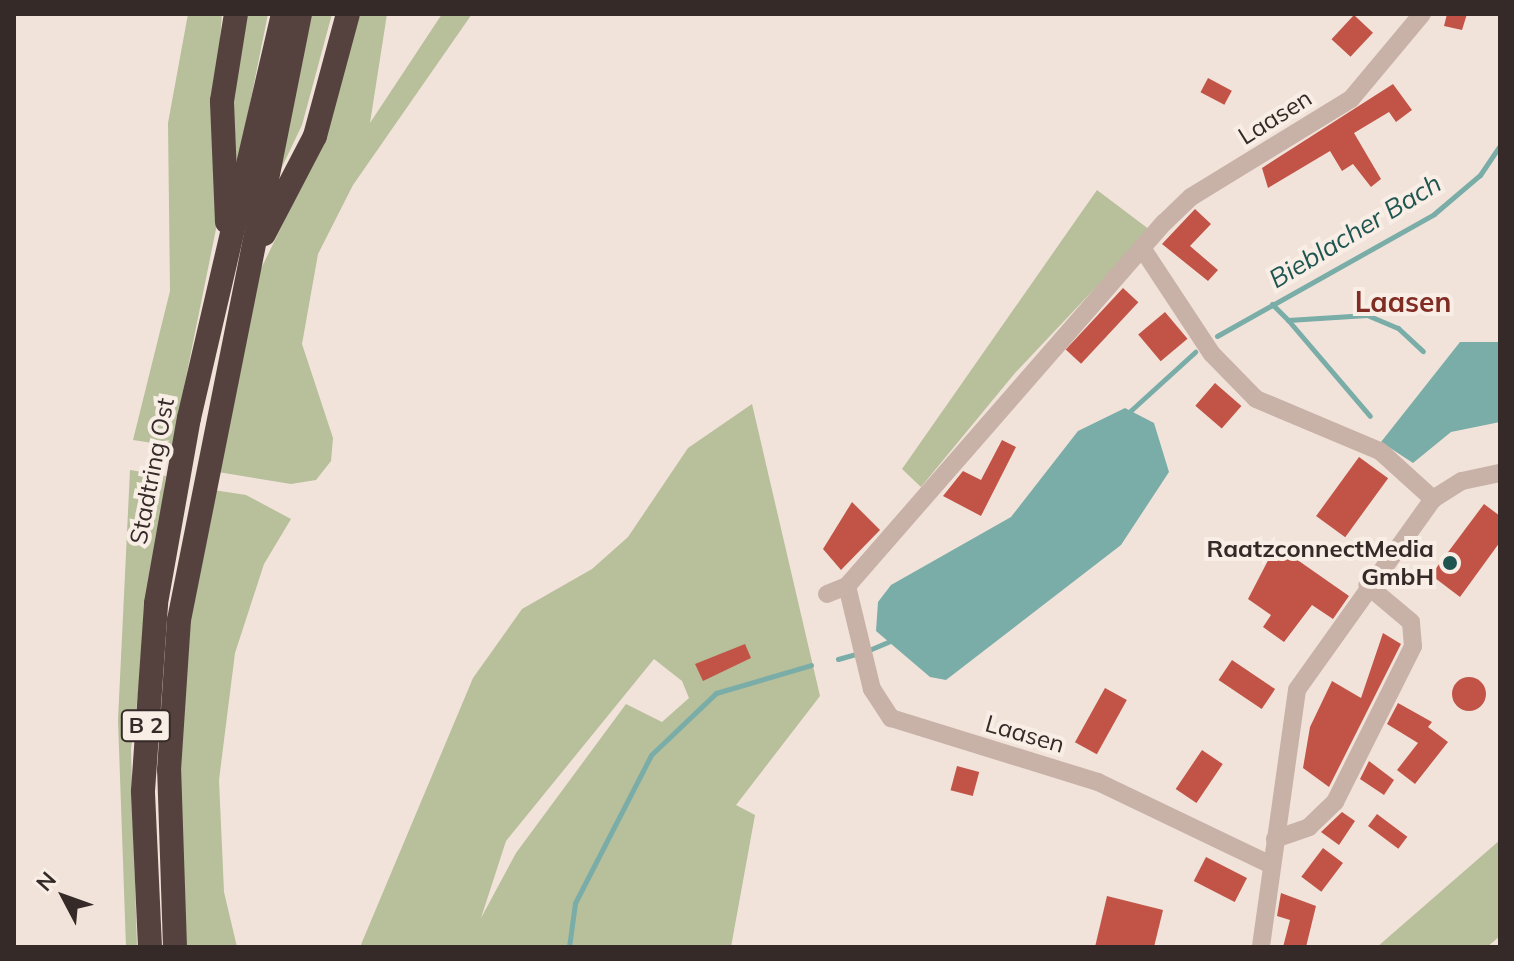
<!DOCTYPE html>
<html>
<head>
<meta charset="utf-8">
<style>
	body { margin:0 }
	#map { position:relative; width:1514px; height:961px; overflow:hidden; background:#f1e3da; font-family:Mulish,sans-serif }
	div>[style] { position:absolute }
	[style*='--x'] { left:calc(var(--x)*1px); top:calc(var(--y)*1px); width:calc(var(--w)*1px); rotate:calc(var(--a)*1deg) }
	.green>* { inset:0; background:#b8bf9b }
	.water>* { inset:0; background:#7aada8 }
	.stream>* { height:5px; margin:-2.5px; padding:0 2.5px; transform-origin:2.5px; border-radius:2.5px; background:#7aada8 }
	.building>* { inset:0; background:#c25447; transform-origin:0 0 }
	.round { border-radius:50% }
	.street>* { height:18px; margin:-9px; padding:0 9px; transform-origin:9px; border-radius:9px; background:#c8b1a7 }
	.highway>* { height:24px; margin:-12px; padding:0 12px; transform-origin:12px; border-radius:12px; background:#55423e }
	.dots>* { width:22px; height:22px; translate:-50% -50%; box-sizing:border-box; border:4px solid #f9eee6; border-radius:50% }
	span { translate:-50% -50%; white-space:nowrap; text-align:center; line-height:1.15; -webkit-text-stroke:8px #f9eee6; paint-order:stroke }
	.shield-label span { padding:2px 6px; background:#f9eee6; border:2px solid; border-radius:6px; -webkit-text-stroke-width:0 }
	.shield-label { font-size:22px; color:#352a27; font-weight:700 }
	.street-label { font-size:24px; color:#352a27 }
	.poi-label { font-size:24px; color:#352a27; font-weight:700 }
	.right { translate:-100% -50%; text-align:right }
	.water-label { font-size:26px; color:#1e5551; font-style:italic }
	.quarter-label { font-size:28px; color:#812c23; font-weight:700 }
	.frame { position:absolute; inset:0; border:16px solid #352a27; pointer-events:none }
	.north { position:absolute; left:24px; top:857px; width:80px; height:80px; -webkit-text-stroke:6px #f9eee6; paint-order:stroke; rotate:311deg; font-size:22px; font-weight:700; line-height:32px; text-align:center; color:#352a27 }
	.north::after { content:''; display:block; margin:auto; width:28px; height:36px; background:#352a27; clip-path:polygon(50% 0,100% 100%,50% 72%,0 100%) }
</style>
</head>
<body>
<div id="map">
	<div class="green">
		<i style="clip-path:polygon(188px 14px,222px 14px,213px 136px,216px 229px,172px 446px,133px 440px,170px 291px,168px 123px)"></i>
		<i style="clip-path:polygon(244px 14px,268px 14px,234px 183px,227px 119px)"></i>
		<i style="clip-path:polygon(308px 14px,332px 14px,302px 125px,272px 188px)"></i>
		<i style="clip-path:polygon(356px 14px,387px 14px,370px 123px,442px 14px,472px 14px,353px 185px,318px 254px,302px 344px,333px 438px,331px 461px,316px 480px,291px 484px,212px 471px,254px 283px,296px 197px)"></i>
		<i style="clip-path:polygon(1097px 190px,1150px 230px,1015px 373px,921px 487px,902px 469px)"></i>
		<i style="clip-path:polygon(evenodd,752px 404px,820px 696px,736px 805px,755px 815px,731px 947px,360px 947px,473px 678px,522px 609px,592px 569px,628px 537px,688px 448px,752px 404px,654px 659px,682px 681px,689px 698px,662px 722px,626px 704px,516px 853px,481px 918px,506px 841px,654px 659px)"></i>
		<i style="clip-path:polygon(130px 470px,166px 476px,131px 749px,137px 947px,126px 947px,118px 720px)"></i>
		<i style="clip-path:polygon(207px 489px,246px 495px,291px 519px,264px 564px,235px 653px,219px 780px,224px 892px,237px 947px,186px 947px,176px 757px,183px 652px)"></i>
		<i style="clip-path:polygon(1500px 840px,1500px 936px,1487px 947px,1377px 947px)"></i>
	</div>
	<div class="water">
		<i style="clip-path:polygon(1460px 342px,1500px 342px,1500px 422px,1451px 432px,1413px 463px,1381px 442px)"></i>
		<i style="clip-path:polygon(1125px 408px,1154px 423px,1169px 472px,1121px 545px,946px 680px,930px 677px,876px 631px,878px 602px,891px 585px,1011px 517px,1078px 431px)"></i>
	</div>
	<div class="stream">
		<i style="--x:1272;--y:304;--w:23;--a:45"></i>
		<i style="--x:1288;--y:320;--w:79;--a:-3.6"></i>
		<i style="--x:1367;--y:315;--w:34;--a:23"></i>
		<i style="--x:1398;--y:328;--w:34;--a:43"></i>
		<i style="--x:1288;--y:320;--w:126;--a:49.5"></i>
		<i style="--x:1217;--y:336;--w:249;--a:-29.3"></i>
		<i style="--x:1434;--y:214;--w:60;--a:-40.3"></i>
		<i style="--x:1480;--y:175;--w:36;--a:-56"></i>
		<i style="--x:1128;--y:413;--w:91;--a:-42.3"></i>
		<i style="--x:869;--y:650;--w:25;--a:-23"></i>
		<i style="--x:838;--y:659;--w:18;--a:-16"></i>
		<i style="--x:569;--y:947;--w:44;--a:-82.2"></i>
		<i style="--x:575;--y:903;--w:166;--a:-62.8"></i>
		<i style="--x:651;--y:755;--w:90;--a:-43.6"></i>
		<i style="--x:716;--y:693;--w:99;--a:-16.4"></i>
	</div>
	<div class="building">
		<i style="clip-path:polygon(1447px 14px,1467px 14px,1462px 30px,1444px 26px)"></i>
		<i style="left:1354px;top:15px;width:26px;height:33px;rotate:43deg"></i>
		<i style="left:1208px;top:78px;width:27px;height:16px;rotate:28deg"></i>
		<i style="clip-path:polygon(1393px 84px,1412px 110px,1396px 122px,1389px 112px,1354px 133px,1381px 179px,1371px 187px,1353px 164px,1342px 171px,1330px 151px,1268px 188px,1262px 168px)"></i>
		<i style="clip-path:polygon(1195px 209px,1211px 224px,1190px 246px,1218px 270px,1208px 281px,1162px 244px)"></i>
		<i style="left:1123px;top:288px;width:21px;height:84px;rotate:43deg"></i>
		<i style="left:1165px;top:312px;width:35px;height:35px;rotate:50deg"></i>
		<i style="left:1215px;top:383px;width:35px;height:30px;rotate:41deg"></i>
		<i style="clip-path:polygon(1002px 440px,1016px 447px,981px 516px,943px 496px,963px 471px,981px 480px)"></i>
		<i style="left:1359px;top:457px;width:36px;height:73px;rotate:36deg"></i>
		<i style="clip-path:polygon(852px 502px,880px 530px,841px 570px,823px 549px)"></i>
		<i style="clip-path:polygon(1484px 504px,1500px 516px,1500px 542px,1460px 597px,1431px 575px)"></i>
		<i style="clip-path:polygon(1276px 545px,1349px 596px,1333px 619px,1312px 605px,1284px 642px,1263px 627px,1271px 615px,1248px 599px)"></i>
		<i style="clip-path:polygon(1383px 633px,1401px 644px,1329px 787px,1303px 768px,1310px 727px,1332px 681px,1361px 698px)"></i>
		<i style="clip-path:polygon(745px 644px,751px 658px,703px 681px,695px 664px)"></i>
		<i style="left:1232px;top:660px;width:52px;height:24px;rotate:34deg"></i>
		<i class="round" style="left:1452px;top:677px;width:34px;height:34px"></i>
		<i style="left:1105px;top:688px;width:25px;height:62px;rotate:29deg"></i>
		<i style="clip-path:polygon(1398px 703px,1432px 722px,1428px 727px,1448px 742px,1415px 784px,1397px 770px,1418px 743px,1387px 724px)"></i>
		<i style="left:1202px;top:750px;width:25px;height:47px;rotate:34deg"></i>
		<i style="clip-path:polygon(1369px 761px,1394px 780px,1384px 795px,1360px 779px)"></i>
		<i style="left:957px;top:766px;width:23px;height:25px;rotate:15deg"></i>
		<i style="clip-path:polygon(1342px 812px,1355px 821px,1339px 845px,1321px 832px)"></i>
		<i style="left:1377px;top:814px;width:38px;height:15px;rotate:37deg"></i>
		<i style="left:1323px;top:848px;width:25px;height:36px;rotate:37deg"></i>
		<i style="left:1206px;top:857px;width:46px;height:27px;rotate:27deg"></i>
		<i style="clip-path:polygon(1281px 893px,1316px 906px,1306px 947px,1283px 947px,1290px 920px,1277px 916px)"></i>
		<i style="clip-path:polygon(1107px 896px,1163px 910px,1154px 947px,1095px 947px)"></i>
	</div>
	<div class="street">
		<i style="--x:1144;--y:251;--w:123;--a:56.6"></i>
		<i style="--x:1212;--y:354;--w:63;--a:45.6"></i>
		<i style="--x:1256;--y:399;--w:134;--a:22.8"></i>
		<i style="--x:1380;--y:451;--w:72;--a:42.2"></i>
		<i style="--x:1433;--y:499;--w:234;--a:125.5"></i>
		<i style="--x:1297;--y:690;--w:260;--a:98"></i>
		<i style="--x:1433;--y:499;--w:34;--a:-32"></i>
		<i style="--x:1462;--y:481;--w:39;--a:-12"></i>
		<i style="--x:847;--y:586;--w:106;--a:76.4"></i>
		<i style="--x:872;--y:689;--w:35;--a:57"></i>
		<i style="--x:891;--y:718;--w:217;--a:17.2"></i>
		<i style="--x:1098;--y:782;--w:192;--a:25.6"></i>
		<i style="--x:827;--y:594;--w:22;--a:-22"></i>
		<i style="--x:847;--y:586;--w:483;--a:-48.9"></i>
		<i style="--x:1165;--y:222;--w:36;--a:-44"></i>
		<i style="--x:1191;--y:197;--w:188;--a:-31.5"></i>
		<i style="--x:1351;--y:99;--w:111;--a:-50.1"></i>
		<i style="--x:1275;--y:839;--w:36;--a:-19"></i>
		<i style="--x:1309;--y:827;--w:36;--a:-44"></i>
		<i style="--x:1335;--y:802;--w:174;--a:-63.4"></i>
		<i style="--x:1413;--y:646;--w:24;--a:-95"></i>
		<i style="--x:1411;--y:622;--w:57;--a:-139.9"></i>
	</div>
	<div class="highway">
		<i style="--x:227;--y:222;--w:121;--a:-92.4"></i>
		<i style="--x:222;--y:101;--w:88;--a:-80.9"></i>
		<i style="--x:264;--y:234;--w:110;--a:-62.5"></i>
		<i style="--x:315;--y:136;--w:126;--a:-74.9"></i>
		<i style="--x:150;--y:947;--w:156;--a:-92.6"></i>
		<i style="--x:143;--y:791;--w:188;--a:-86"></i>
		<i style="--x:156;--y:603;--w:188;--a:-79.9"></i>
		<i style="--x:189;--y:418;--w:415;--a:-76.9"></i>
		<i style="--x:175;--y:947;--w:177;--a:-91.9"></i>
		<i style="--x:169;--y:770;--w:150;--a:-86.2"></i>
		<i style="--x:179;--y:620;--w:618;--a:-78.71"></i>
	</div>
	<div class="dots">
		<i style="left:1450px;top:563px;background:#1e5551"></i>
	</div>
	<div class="shield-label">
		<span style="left:146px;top:726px">B 2</span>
	</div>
	<div class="street-label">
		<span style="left:1275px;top:117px;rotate:-32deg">Laasen</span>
		<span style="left:152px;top:471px;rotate:-79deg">Stadtring Ost</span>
		<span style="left:1025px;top:734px;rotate:16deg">Laasen</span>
	</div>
	<div class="poi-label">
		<span class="right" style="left:1434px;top:563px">RaatzconnectMedia<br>GmbH</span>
	</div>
	<div class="water-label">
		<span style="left:1355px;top:231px;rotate:-31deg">Bieblacher Bach</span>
	</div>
	<div class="quarter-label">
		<span style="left:1403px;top:302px">Laasen</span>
	</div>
	<div class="frame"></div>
	<div class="north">N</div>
</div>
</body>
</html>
